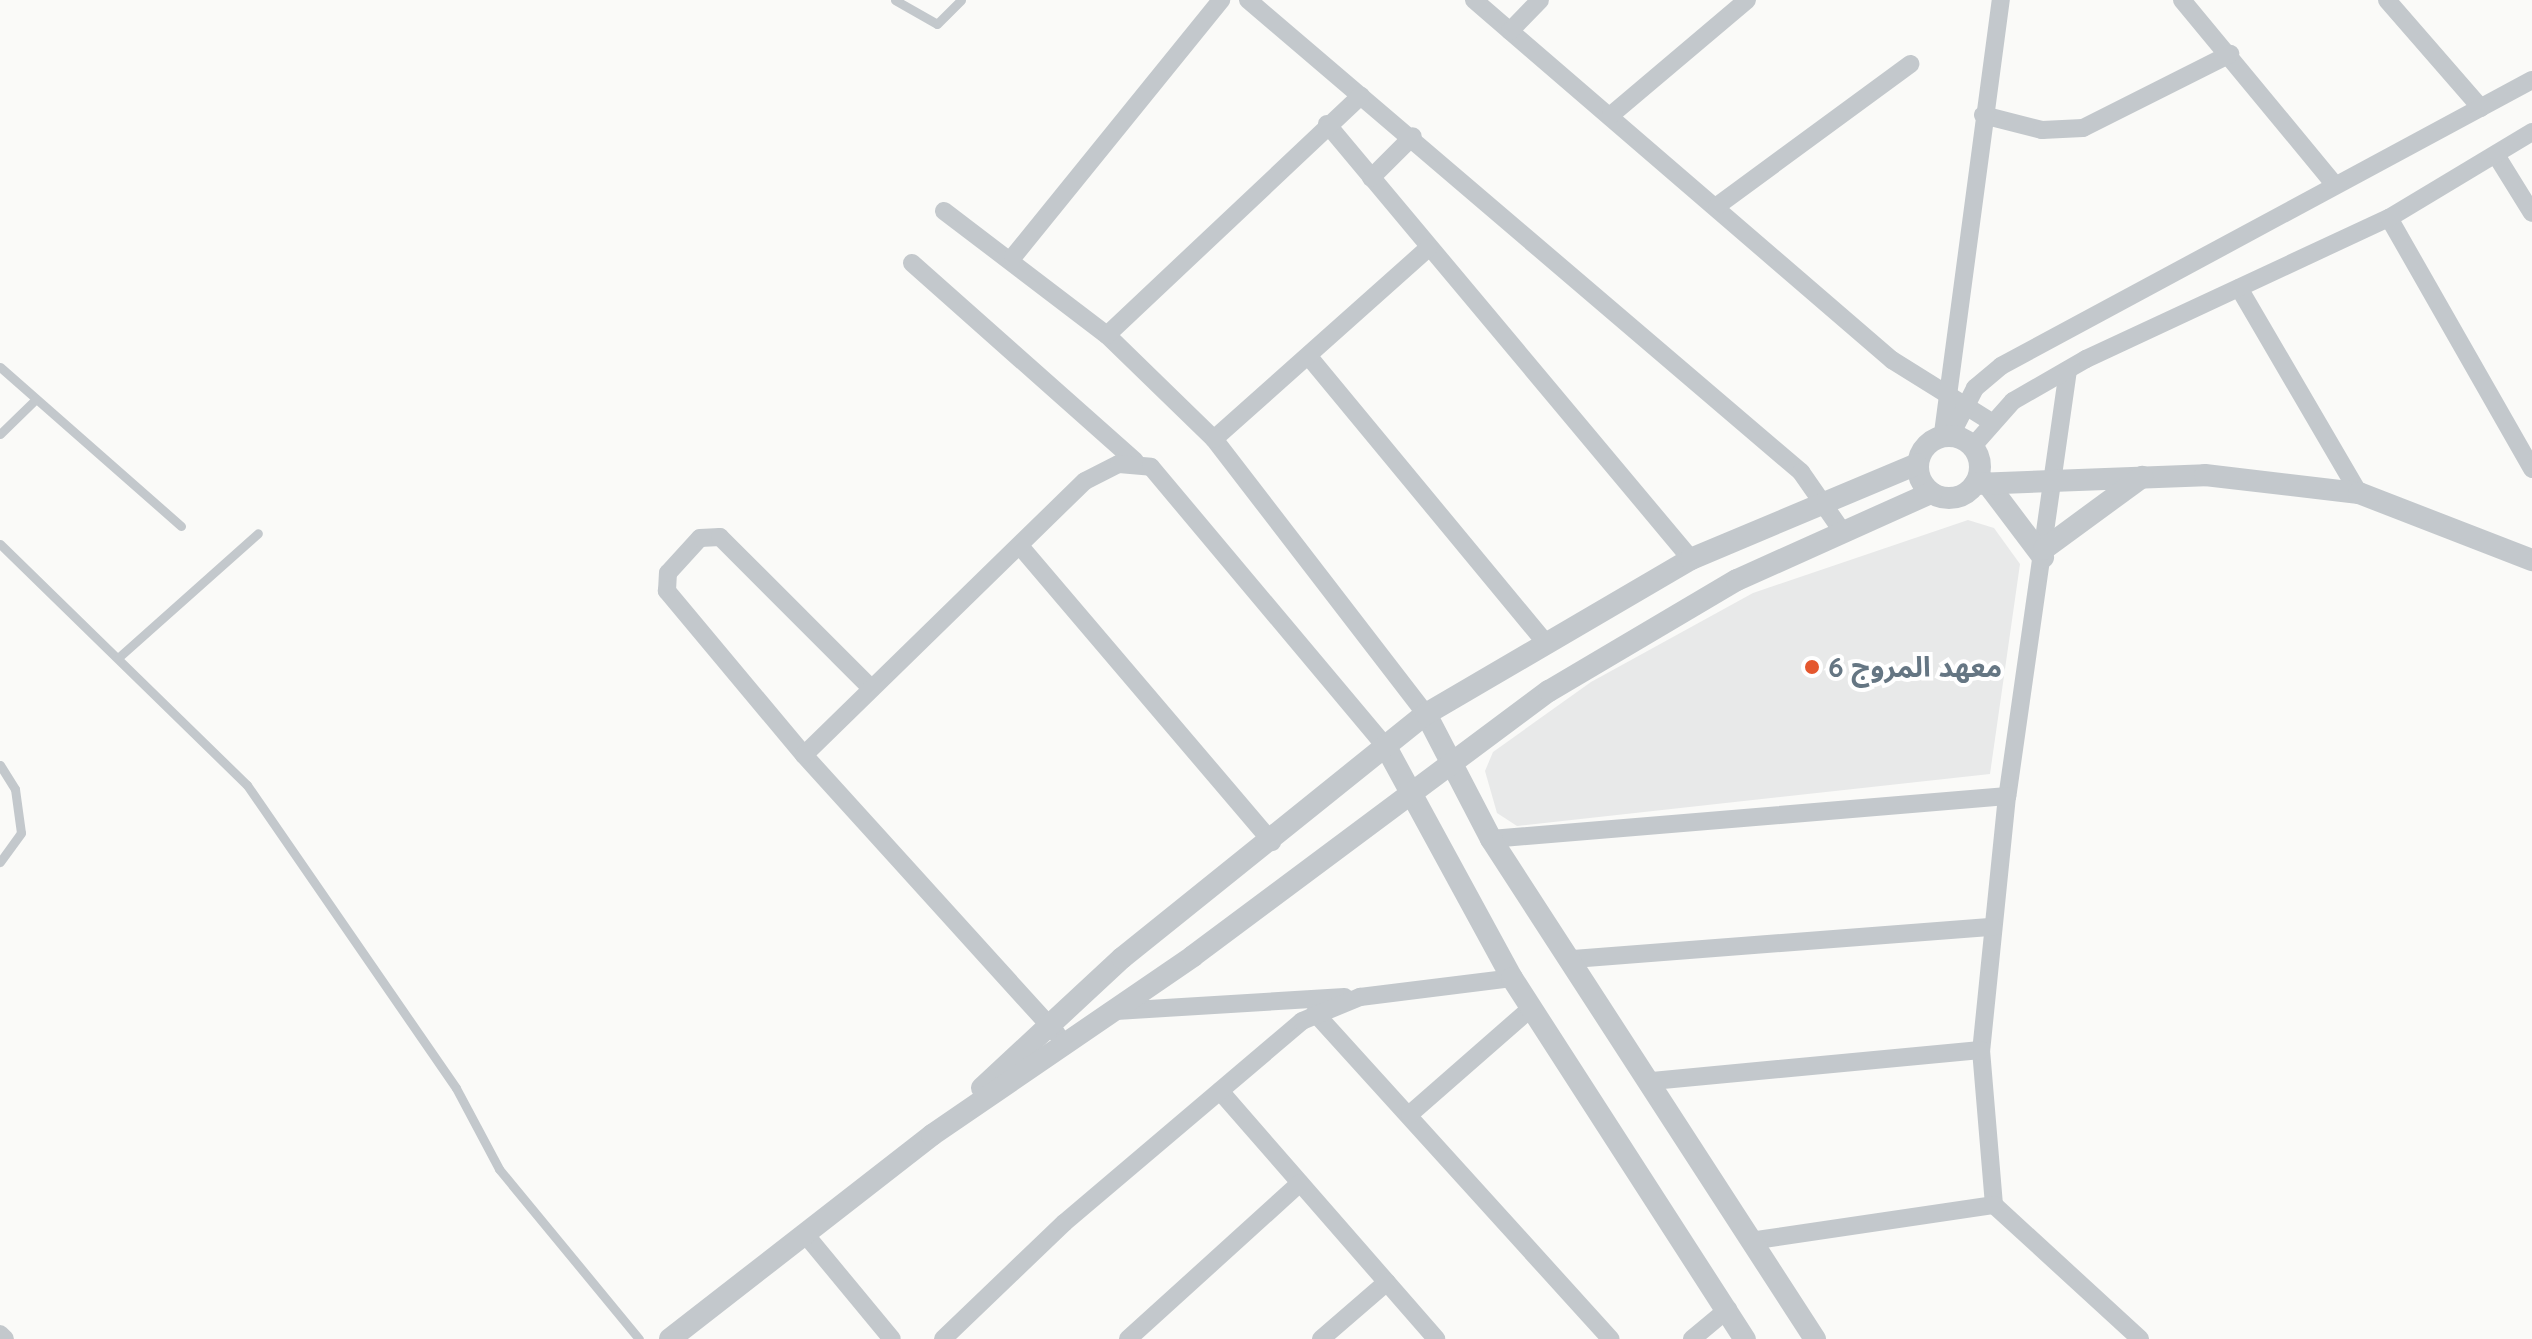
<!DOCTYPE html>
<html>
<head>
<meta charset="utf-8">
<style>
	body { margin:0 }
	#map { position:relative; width:2532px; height:1339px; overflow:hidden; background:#fafaf8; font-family:Quicksand,"Noto Sans Arabic",sans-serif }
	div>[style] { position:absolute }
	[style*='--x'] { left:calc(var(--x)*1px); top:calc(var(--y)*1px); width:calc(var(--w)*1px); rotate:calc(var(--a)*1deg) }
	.built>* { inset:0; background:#e8e9e9 }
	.service>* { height:9px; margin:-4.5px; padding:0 4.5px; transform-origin:4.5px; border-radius:4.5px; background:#c3c8cc }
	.minor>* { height:18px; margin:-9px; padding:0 9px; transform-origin:9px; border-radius:9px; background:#c3c8cc }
	.tertiary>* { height:22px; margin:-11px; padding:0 11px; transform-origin:11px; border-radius:11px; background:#c3c8cc }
	.tertiary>.ring { margin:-11px; padding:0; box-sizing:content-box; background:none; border:22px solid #c3c8cc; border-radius:50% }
	.dots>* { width:22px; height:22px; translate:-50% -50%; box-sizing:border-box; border:4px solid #fff; border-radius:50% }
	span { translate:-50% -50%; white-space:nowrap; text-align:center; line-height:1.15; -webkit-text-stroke:8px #fff; paint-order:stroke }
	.poi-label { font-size:28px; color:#657683; font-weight:700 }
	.left { translate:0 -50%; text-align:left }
</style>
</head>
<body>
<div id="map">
	<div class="built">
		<i style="clip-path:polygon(1968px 520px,1994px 528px,2020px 564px,1990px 774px,1517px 826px,1497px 813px,1485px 771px,1493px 752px,1591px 682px,1753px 593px)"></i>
	</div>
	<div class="service">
		<i style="--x:895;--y:0;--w:48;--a:29.7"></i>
		<i style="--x:937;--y:24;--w:34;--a:-45"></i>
		<i style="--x:0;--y:367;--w:241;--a:41.3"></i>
		<i style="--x:0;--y:434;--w:50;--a:-44.2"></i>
		<i style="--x:0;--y:544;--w:345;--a:44.3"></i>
		<i style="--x:247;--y:785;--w:368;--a:55.4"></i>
		<i style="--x:456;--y:1088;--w:92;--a:62"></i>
		<i style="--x:499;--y:1169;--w:220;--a:50.5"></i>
		<i style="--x:119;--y:657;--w:186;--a:-41.7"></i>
		<i style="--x:0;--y:765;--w:28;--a:58"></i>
		<i style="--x:15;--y:789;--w:44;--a:82.2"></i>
		<i style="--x:21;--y:833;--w:36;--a:126"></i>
	</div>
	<div class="minor">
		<i style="--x:1248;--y:0;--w:727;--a:40.48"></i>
		<i style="--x:1801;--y:472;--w:72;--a:55.2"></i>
		<i style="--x:1474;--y:0;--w:552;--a:40.74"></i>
		<i style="--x:1892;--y:360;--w:115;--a:31.9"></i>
		<i style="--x:2182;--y:0;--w:239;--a:50.4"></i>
		<i style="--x:2387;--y:0;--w:143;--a:49"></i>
		<i style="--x:1510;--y:31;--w:43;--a:-45.9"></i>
		<i style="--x:1611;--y:115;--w:178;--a:-40.2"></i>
		<i style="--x:1983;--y:115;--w:61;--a:14.3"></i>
		<i style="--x:2042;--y:130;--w:41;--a:-2.8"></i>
		<i style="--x:2083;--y:128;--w:165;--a:-26.7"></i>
		<i style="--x:1327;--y:124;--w:567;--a:50.08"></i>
		<i style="--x:2496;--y:155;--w:68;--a:58.2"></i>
		<i style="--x:1371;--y:178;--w:59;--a:-45"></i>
		<i style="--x:1717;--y:206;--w:240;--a:-36.3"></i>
		<i style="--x:944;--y:211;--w:205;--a:37.3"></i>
		<i style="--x:1107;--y:335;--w:149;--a:44.2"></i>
		<i style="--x:1214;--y:439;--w:347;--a:52.4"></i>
		<i style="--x:2389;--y:218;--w:289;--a:60.3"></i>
		<i style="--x:1013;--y:257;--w:331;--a:-51"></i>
		<i style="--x:912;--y:263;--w:298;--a:41.6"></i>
		<i style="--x:2239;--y:288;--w:238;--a:59.7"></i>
		<i style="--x:1107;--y:335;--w:349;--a:-43.3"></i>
		<i style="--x:1310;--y:358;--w:367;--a:50.4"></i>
		<i style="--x:2068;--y:370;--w:430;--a:98.1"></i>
		<i style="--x:2007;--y:796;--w:255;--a:95.8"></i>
		<i style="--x:1981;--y:1050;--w:156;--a:85.2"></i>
		<i style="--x:1994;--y:1205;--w:198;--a:42.5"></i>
		<i style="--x:1943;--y:433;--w:437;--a:-82.4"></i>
		<i style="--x:1951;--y:435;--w:53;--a:-62.9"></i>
		<i style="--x:1975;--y:388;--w:34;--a:-40"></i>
		<i style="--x:2001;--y:366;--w:603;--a:-28.31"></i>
		<i style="--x:1214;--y:439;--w:287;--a:-41.7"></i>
		<i style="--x:1973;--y:446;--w:60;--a:-48.4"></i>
		<i style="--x:2013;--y:401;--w:84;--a:-29.9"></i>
		<i style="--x:2086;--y:359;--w:334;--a:-25"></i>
		<i style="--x:2389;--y:218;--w:167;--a:-31"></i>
		<i style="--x:1020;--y:546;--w:389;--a:49.6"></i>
		<i style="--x:804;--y:755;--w:214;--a:-129.9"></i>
		<i style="--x:667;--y:591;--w:18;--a:-87"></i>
		<i style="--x:668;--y:573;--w:47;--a:-47.6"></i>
		<i style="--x:700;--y:538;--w:20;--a:-3"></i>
		<i style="--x:720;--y:537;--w:214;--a:45"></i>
		<i style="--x:1491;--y:839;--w:518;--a:-4.76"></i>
		<i style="--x:1573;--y:959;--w:421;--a:-4.4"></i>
		<i style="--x:1116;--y:1011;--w:229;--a:-3.5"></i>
		<i style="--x:1315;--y:1013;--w:440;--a:47.8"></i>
		<i style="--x:1057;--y:1034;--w:377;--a:-132.2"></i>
		<i style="--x:804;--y:755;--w:392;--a:-44.3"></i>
		<i style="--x:1085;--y:481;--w:38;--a:-27"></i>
		<i style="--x:1119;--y:464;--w:32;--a:5"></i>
		<i style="--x:1151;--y:467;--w:366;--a:50"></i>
		<i style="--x:1652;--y:1081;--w:330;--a:-5.4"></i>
		<i style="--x:1220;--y:1091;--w:329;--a:48.9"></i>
		<i style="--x:1410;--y:1114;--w:161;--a:-41.2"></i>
		<i style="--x:805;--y:1234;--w:136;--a:50.4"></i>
		<i style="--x:1757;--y:1240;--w:240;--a:-8.4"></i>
		<i style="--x:0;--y:1334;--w:7;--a:45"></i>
		<i style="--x:943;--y:1339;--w:168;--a:-43.8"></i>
		<i style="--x:1064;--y:1223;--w:312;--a:-40.3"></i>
		<i style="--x:1302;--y:1021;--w:63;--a:-22.5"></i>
		<i style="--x:1360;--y:997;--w:153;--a:-7.1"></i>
		<i style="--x:1128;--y:1339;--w:232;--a:-42.2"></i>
		<i style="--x:1321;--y:1339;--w:87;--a:-40.8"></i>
		<i style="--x:1692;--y:1339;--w:47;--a:-39.8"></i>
	</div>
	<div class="tertiary">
		<i class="ring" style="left:1918px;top:436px;width:40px;height:40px"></i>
		<i style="--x:1987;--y:483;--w:93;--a:52.9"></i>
		<i style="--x:1975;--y:484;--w:230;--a:-2.2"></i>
		<i style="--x:2205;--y:475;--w:155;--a:6.7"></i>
		<i style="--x:2359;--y:493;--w:186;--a:21.2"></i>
		<i style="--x:2044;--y:549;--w:122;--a:-36.3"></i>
		<i style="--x:1426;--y:714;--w:141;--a:62.5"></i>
		<i style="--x:1491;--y:839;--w:596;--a:57.06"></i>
		<i style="--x:1386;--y:747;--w:263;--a:61.4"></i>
		<i style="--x:1512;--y:978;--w:430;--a:57.2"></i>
		<i style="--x:982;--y:1088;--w:191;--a:-42.9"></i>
		<i style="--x:1122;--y:958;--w:390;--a:-38.8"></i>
		<i style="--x:1426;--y:714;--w:307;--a:-30.3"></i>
		<i style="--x:1691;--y:559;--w:245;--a:-22.8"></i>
		<i style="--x:670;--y:1339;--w:332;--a:-37.9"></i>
		<i style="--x:932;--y:1135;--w:316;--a:-34.4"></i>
		<i style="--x:1193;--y:956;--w:444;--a:-36.7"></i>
		<i style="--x:1549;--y:691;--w:218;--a:-30.6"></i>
		<i style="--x:1737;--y:580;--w:213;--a:-24.2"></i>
	</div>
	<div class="dots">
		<i style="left:1812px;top:667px;background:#e4572e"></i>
	</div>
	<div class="poi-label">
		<span class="left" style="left:1828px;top:667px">معهد المروج 6</span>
	</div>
</div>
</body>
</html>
